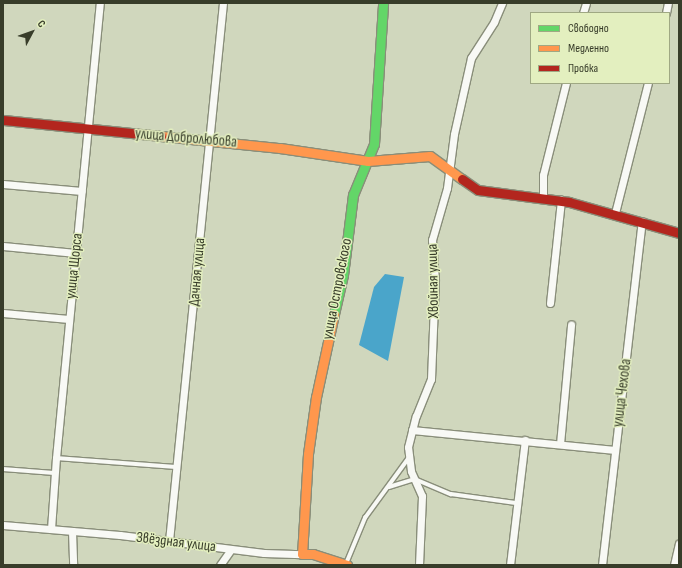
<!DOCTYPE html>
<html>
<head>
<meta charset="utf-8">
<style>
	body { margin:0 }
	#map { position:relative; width:682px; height:568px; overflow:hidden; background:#d0d7bd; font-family:"Sofia Sans Condensed",sans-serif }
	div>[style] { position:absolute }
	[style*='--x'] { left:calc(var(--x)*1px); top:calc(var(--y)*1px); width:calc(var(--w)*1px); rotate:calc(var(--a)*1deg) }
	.water>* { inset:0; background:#4aa5ca }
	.roads { filter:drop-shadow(1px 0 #898e7a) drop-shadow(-1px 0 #898e7a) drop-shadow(0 1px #898e7a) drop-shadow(0 -1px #898e7a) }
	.lane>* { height:3.5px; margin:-1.75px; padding:0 1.75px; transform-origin:1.75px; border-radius:1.75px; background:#f8f9f5 }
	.street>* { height:7px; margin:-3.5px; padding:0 3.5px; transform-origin:3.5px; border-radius:3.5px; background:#f8f9f5 }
	.fast>* { height:9px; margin:-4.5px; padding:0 4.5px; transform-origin:4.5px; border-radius:4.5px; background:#63d668 }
	.slow>* { height:9px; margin:-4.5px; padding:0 4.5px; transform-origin:4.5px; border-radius:4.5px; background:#ff974d }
	.jam>* { height:9px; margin:-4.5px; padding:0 4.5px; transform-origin:4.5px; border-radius:4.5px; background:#b3261e }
	span { translate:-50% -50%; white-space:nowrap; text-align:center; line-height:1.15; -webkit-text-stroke:3px #e3efbf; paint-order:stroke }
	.street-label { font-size:15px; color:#383d2a }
	.frame { position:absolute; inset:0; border:4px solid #383d2a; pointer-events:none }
	.legend { position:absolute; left:530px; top:12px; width:140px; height:72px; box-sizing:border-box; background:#e3efbf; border:1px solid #9fa883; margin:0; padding:5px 7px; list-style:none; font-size:12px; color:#383d2a }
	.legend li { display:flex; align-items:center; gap:8px; height:20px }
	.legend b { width:20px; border:1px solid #9fa883 }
	.north { position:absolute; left:12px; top:12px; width:40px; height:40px; -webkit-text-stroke:3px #e3efbf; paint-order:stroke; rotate:49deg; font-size:11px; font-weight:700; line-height:16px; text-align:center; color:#383d2a }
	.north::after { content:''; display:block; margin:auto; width:14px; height:18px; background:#383d2a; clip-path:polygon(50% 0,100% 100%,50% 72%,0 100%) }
</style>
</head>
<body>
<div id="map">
	<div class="water">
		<i style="clip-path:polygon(385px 274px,404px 277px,388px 361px,359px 345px,374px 287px)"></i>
	</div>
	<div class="roads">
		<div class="lane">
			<i style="--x:56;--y:458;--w:120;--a:4.3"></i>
			<i style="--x:3;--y:469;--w:51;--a:4.5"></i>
			<i style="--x:389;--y:487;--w:27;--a:-17"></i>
			<i style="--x:415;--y:479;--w:39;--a:23"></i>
			<i style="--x:451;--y:494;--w:67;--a:7.8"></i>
			<i style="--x:346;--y:564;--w:50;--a:-67.6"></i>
			<i style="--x:365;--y:518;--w:73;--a:-53.9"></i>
		</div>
		<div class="street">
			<i style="--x:583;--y:13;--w:10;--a:-73"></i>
			<i style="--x:666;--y:13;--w:10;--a:-79"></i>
			<i style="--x:3;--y:184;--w:79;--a:5.1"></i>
			<i style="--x:543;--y:197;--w:22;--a:-90"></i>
			<i style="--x:543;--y:175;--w:95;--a:-76"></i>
			<i style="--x:615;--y:213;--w:134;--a:-75.8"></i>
			<i style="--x:3;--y:246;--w:73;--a:5.5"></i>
			<i style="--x:550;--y:303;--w:104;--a:-83.9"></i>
			<i style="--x:3;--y:313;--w:66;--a:5.2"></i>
			<i style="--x:412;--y:430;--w:204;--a:5.6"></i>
			<i style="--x:560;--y:444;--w:120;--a:-84.7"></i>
			<i style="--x:3;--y:525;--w:117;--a:4.9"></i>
			<i style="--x:120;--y:535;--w:145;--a:7.1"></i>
			<i style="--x:264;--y:553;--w:38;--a:2"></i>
			<i style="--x:51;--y:529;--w:71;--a:-86"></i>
			<i style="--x:56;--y:458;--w:457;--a:-84.5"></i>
			<i style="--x:72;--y:531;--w:34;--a:88"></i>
			<i style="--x:169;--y:541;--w:541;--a:-84.27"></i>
			<i style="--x:220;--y:565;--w:19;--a:-55"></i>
			<i style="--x:419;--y:565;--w:69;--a:-87.5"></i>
			<i style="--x:422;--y:496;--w:27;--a:-114"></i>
			<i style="--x:411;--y:471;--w:24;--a:-97"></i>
			<i style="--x:408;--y:447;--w:32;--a:-76"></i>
			<i style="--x:416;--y:416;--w:40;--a:-68"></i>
			<i style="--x:431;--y:379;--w:99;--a:-87.7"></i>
			<i style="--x:435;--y:280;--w:40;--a:-94.3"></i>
			<i style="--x:432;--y:240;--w:54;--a:-73.9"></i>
			<i style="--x:447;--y:188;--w:54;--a:-82.6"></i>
			<i style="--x:454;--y:134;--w:78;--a:-77.4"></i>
			<i style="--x:471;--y:58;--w:43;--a:-57.4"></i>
			<i style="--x:494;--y:22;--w:21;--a:-67"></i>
			<i style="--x:510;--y:565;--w:126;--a:-83.2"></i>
			<i style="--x:602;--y:565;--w:346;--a:-83.4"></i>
			<i style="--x:674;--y:565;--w:22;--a:-77"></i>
		</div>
		<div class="fast">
			<i style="--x:334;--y:314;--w:40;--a:-77"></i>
			<i style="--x:343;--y:275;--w:81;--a:-82.9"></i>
			<i style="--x:353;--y:195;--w:55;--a:-67.6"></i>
			<i style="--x:374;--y:144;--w:141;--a:-86.3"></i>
		</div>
		<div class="slow">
			<i style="--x:161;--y:136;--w:120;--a:5.8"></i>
			<i style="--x:280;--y:148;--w:89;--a:8.4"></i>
			<i style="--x:368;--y:161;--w:62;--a:-4.6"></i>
			<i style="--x:430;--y:156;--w:39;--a:36"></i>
			<i style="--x:334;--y:314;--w:85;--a:102.2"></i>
			<i style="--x:316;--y:397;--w:58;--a:98"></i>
			<i style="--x:308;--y:454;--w:100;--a:93.4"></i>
			<i style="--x:302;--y:554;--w:11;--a:0"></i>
			<i style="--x:313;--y:554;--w:36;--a:18"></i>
		</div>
		<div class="jam">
			<i style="--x:3;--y:120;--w:159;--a:5.8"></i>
			<i style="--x:462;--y:179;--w:19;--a:35"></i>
			<i style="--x:478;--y:190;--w:92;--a:7.5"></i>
			<i style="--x:569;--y:202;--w:114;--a:15.7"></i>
		</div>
	</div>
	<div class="street-label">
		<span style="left:186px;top:138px;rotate:5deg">улица Добролюбова</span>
		<span style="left:74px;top:266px;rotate:-84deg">улица Щорса</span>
		<span style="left:197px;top:272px;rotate:-85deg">Дачная улица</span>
		<span style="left:433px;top:281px;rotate:-91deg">Хвойная улица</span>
		<span style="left:337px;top:289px;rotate:-79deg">улица Островского</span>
		<span style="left:622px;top:393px;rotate:-83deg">улица Чехова</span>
		<span style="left:176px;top:542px;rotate:7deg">Звёздная улица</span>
	</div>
	<div class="frame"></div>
	<ul class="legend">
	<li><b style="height:5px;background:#63d668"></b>Свободно</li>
	<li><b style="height:5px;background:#ff974d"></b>Медленно</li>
	<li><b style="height:5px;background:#b3261e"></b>Пробка</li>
	</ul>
	<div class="north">С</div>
</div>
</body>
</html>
